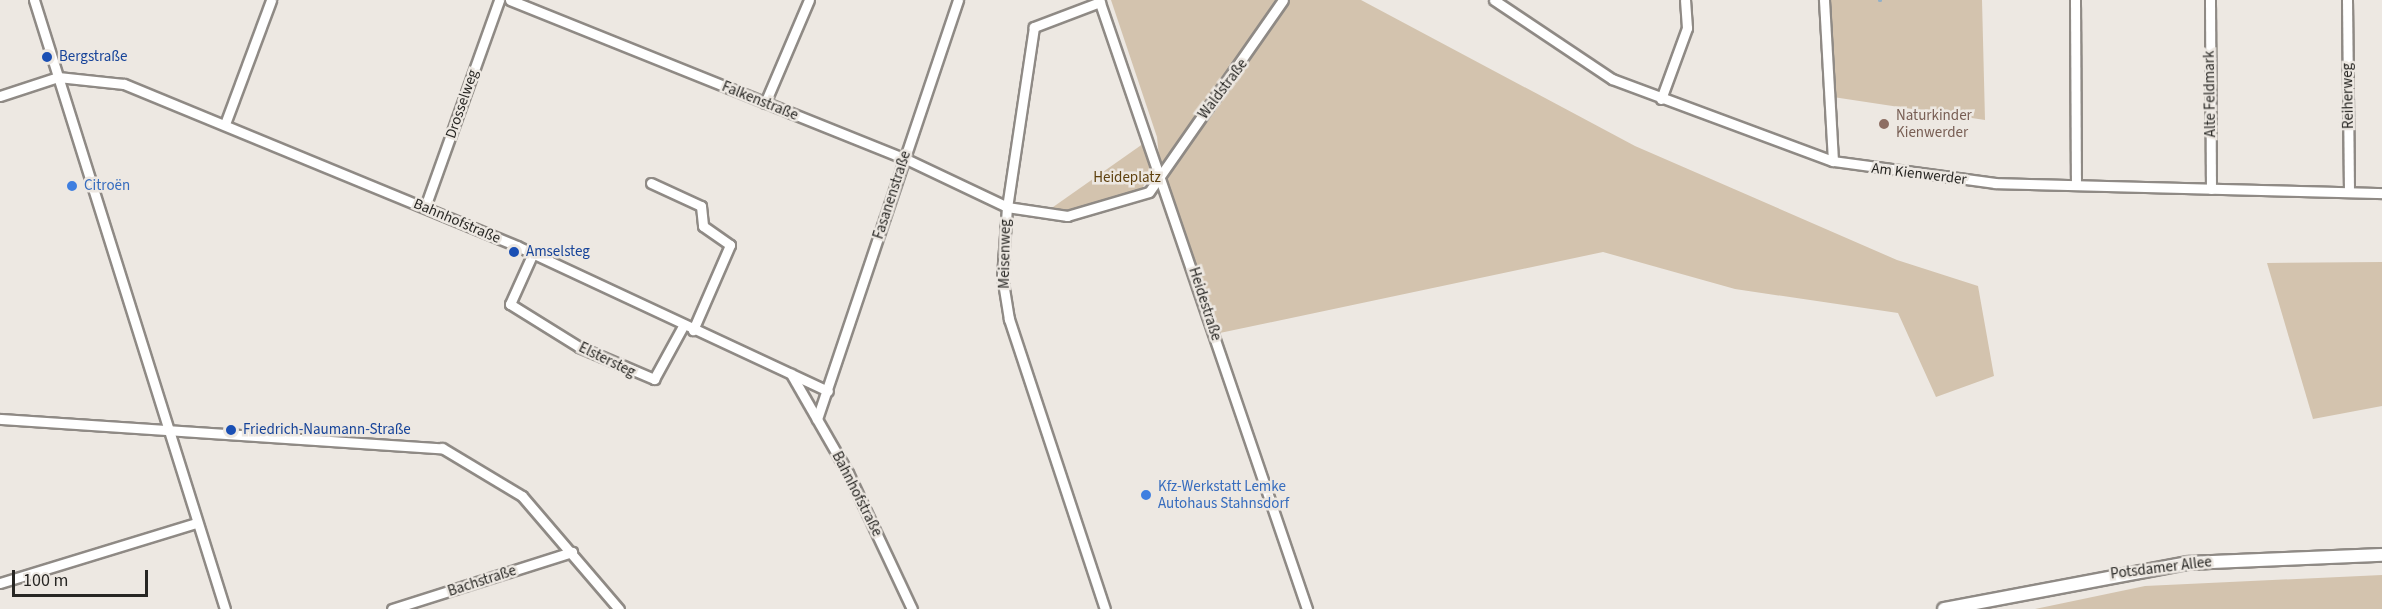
<!DOCTYPE html>
<html>
<head>
<meta charset="utf-8">
<style>
	body { margin:0 }
	#map { position:relative; width:2382px; height:609px; overflow:hidden; background:#ede8e2; font-family:"Source Sans 3",sans-serif }
	div>[style] { position:absolute }
	[style*='--x'] { left:calc(var(--x)*1px); top:calc(var(--y)*1px); width:calc(var(--w)*1px); rotate:calc(var(--a)*1deg) }
	.green>* { inset:0; background:#d3c3ae }
	.stream>* { height:3px; margin:-1.5px; padding:0 1.5px; transform-origin:1.5px; border-radius:1.5px; background:#93b0c7 }
	.roads { filter:drop-shadow(2px 0 #8f8a85) drop-shadow(-2px 0 #8f8a85) drop-shadow(0 2px #8f8a85) drop-shadow(0 -2px #8f8a85) }
	.minor>* { height:9px; margin:-4.5px; padding:0 4.5px; transform-origin:4.5px; border-radius:4.5px; background:#fff }
	.tertiary>* { height:12px; margin:-6px; padding:0 6px; transform-origin:6px; border-radius:6px; background:#fff }
	.dots>* { width:16px; height:16px; translate:-50% -50%; box-sizing:border-box; border:3px solid #ede8e2; border-radius:50% }
	span { translate:-50% -50%; white-space:nowrap; text-align:center; line-height:1.15; -webkit-text-stroke:5px #ede8e2; paint-order:stroke }
	.transit-label { font-size:15px; color:#164399 }
	.left { translate:0 -50%; text-align:left }
	.street-label { font-size:15px; color:#272623 }
	.education-label { font-size:15px; color:#785e54 }
	.park-label { font-size:15px; color:#5f410e }
	.shop-label { font-size:15px; color:#366cbe }
	.scale { position:absolute; left:12px; top:570px; width:136px; height:27px; box-sizing:border-box; border:3px solid #272623; border-top:0; padding-left:8px; font-size:18px; line-height:21px; white-space:nowrap; color:#272623; -webkit-text-stroke:4px #ede8e2; paint-order:stroke }
</style>
</head>
<body>
<div id="map">
	<div class="green">
		<i style="clip-path:polygon(1111px 0,1361px 0,1635px 146px,1897px 260px,1978px 286px,1994px 376px,1936px 397px,1898px 313px,1735px 289px,1603px 252px,1215px 334px,1161px 176px,1157px 137px)"></i>
		<i style="clip-path:polygon(1827px 0,1982px 0,1985px 120px,1833px 97px)"></i>
		<i style="clip-path:polygon(1147px 141px,1155px 166px,1140px 192px,1083px 213px,1046px 212px)"></i>
		<i style="clip-path:polygon(2382px 262px,2382px 406px,2313px 419px,2267px 263px)"></i>
		<i style="clip-path:polygon(2382px 575px,2382px 609px,2035px 609px,2145px 586px)"></i>
	</div>
	<div class="stream">
		<i style="--x:1879;--y:0;--w:1;--a:0"></i>
	</div>
	<div class="roads">
		<div class="minor">
			<i style="--x:34;--y:0;--w:638;--a:72.59"></i>
			<i style="--x:510;--y:0;--w:424;--a:21.9"></i>
			<i style="--x:904;--y:158;--w:114;--a:25.4"></i>
			<i style="--x:1007;--y:207;--w:61;--a:8.5"></i>
			<i style="--x:1067;--y:216;--w:85;--a:-16.3"></i>
			<i style="--x:1149;--y:192;--w:234;--a:-55.1"></i>
			<i style="--x:1099;--y:0;--w:644;--a:71.14"></i>
			<i style="--x:1494;--y:0;--w:142;--a:33.8"></i>
			<i style="--x:1612;--y:79;--w:236;--a:20.4"></i>
			<i style="--x:1833;--y:161;--w:163;--a:7.7"></i>
			<i style="--x:1995;--y:183;--w:387;--a:1.5"></i>
			<i style="--x:1824;--y:0;--w:161;--a:86.8"></i>
			<i style="--x:2075;--y:0;--w:185;--a:89.7"></i>
			<i style="--x:2210;--y:0;--w:189;--a:89.7"></i>
			<i style="--x:2347;--y:0;--w:192;--a:89.4"></i>
			<i style="--x:1100;--y:2;--w:71;--a:159.3"></i>
			<i style="--x:1034;--y:27;--w:182;--a:98.5"></i>
			<i style="--x:1007;--y:207;--w:69;--a:94.1"></i>
			<i style="--x:1002;--y:276;--w:44;--a:80.8"></i>
			<i style="--x:1009;--y:319;--w:305;--a:71.7"></i>
			<i style="--x:0;--y:96;--w:61;--a:-18.1"></i>
			<i style="--x:58;--y:77;--w:66;--a:6.1"></i>
			<i style="--x:124;--y:84;--w:425;--a:22.4"></i>
			<i style="--x:517;--y:246;--w:343;--a:25"></i>
			<i style="--x:1661;--y:99;--w:76;--a:-69.9"></i>
			<i style="--x:1687;--y:28;--w:28;--a:-94"></i>
			<i style="--x:765;--y:103;--w:112;--a:-66.9"></i>
			<i style="--x:225;--y:124;--w:132;--a:-69.6"></i>
			<i style="--x:651;--y:183;--w:55;--a:24.7"></i>
			<i style="--x:701;--y:206;--w:20;--a:84"></i>
			<i style="--x:703;--y:226;--w:33;--a:35"></i>
			<i style="--x:730;--y:245;--w:93;--a:113.5"></i>
			<i style="--x:425;--y:207;--w:220;--a:-70.3"></i>
			<i style="--x:533;--y:253;--w:56;--a:114.3"></i>
			<i style="--x:510;--y:304;--w:81;--a:31.9"></i>
			<i style="--x:579;--y:347;--w:82;--a:23.1"></i>
			<i style="--x:654;--y:379;--w:60;--a:-61.3"></i>
			<i style="--x:791;--y:374;--w:114;--a:60.1"></i>
			<i style="--x:848;--y:473;--w:150;--a:64.8"></i>
			<i style="--x:0;--y:419;--w:443;--a:3.8"></i>
			<i style="--x:442;--y:448;--w:93;--a:31"></i>
			<i style="--x:522;--y:496;--w:149;--a:49.4"></i>
			<i style="--x:817;--y:419;--w:442;--a:-71.4"></i>
			<i style="--x:0;--y:583;--w:205;--a:-17"></i>
			<i style="--x:392;--y:609;--w:189;--a:-17.6"></i>
		</div>
		<div class="tertiary">
			<i style="--x:1944;--y:609;--w:248;--a:-10.7"></i>
			<i style="--x:2188;--y:563;--w:194;--a:-2.4"></i>
		</div>
	</div>
	<div class="dots">
		<i style="left:47px;top:57px;background:#1a4fb4"></i>
		<i style="left:1884px;top:124px;background:#8d6e63"></i>
		<i style="left:72px;top:186px;background:#3f7fe0"></i>
		<i style="left:514px;top:252px;background:#1a4fb4"></i>
		<i style="left:231px;top:430px;background:#1a4fb4"></i>
		<i style="left:1146px;top:495px;background:#3f7fe0"></i>
	</div>
	<div class="transit-label">
		<span class="left" style="left:59px;top:57px">Bergstraße</span>
		<span class="left" style="left:526px;top:252px">Amselsteg</span>
		<span class="left" style="left:243px;top:430px">Friedrich-Naumann-Straße</span>
	</div>
	<div class="street-label">
		<span style="left:1223px;top:89px;rotate:-53deg">Waldstraße</span>
		<span style="left:2210px;top:94px;rotate:-91deg">Alte Feldmark</span>
		<span style="left:2348px;top:96px;rotate:-91deg">Reiherweg</span>
		<span style="left:760px;top:101px;rotate:22deg">Falkenstraße</span>
		<span style="left:462px;top:104px;rotate:-71deg">Drosselweg</span>
		<span style="left:1919px;top:174px;rotate:7deg">Am Kienwerder</span>
		<span style="left:892px;top:195px;rotate:-72deg">Fasanenstraße</span>
		<span style="left:457px;top:221px;rotate:23deg">Bahnhofstraße</span>
		<span style="left:1005px;top:254px;rotate:-89deg">Meisenweg</span>
		<span style="left:1205px;top:304px;rotate:72deg">Heidestraße</span>
		<span style="left:607px;top:360px;rotate:26deg">Elstersteg</span>
		<span style="left:857px;top:494px;rotate:63deg">Bahnhofstraße</span>
		<span style="left:2161px;top:568px;rotate:-7deg">Potsdamer Allee</span>
		<span style="left:482px;top:581px;rotate:-18deg">Bachstraße</span>
	</div>
	<div class="education-label">
		<span class="left" style="left:1896px;top:124px">Naturkinder<br>Kienwerder</span>
	</div>
	<div class="park-label">
		<span style="left:1127px;top:178px">Heideplatz</span>
	</div>
	<div class="shop-label">
		<span class="left" style="left:84px;top:186px">Citroën</span>
		<span class="left" style="left:1158px;top:495px">Kfz-Werkstatt Lemke<br>Autohaus Stahnsdorf</span>
	</div>
	<div class="scale">100 m</div>
</div>
</body>
</html>
